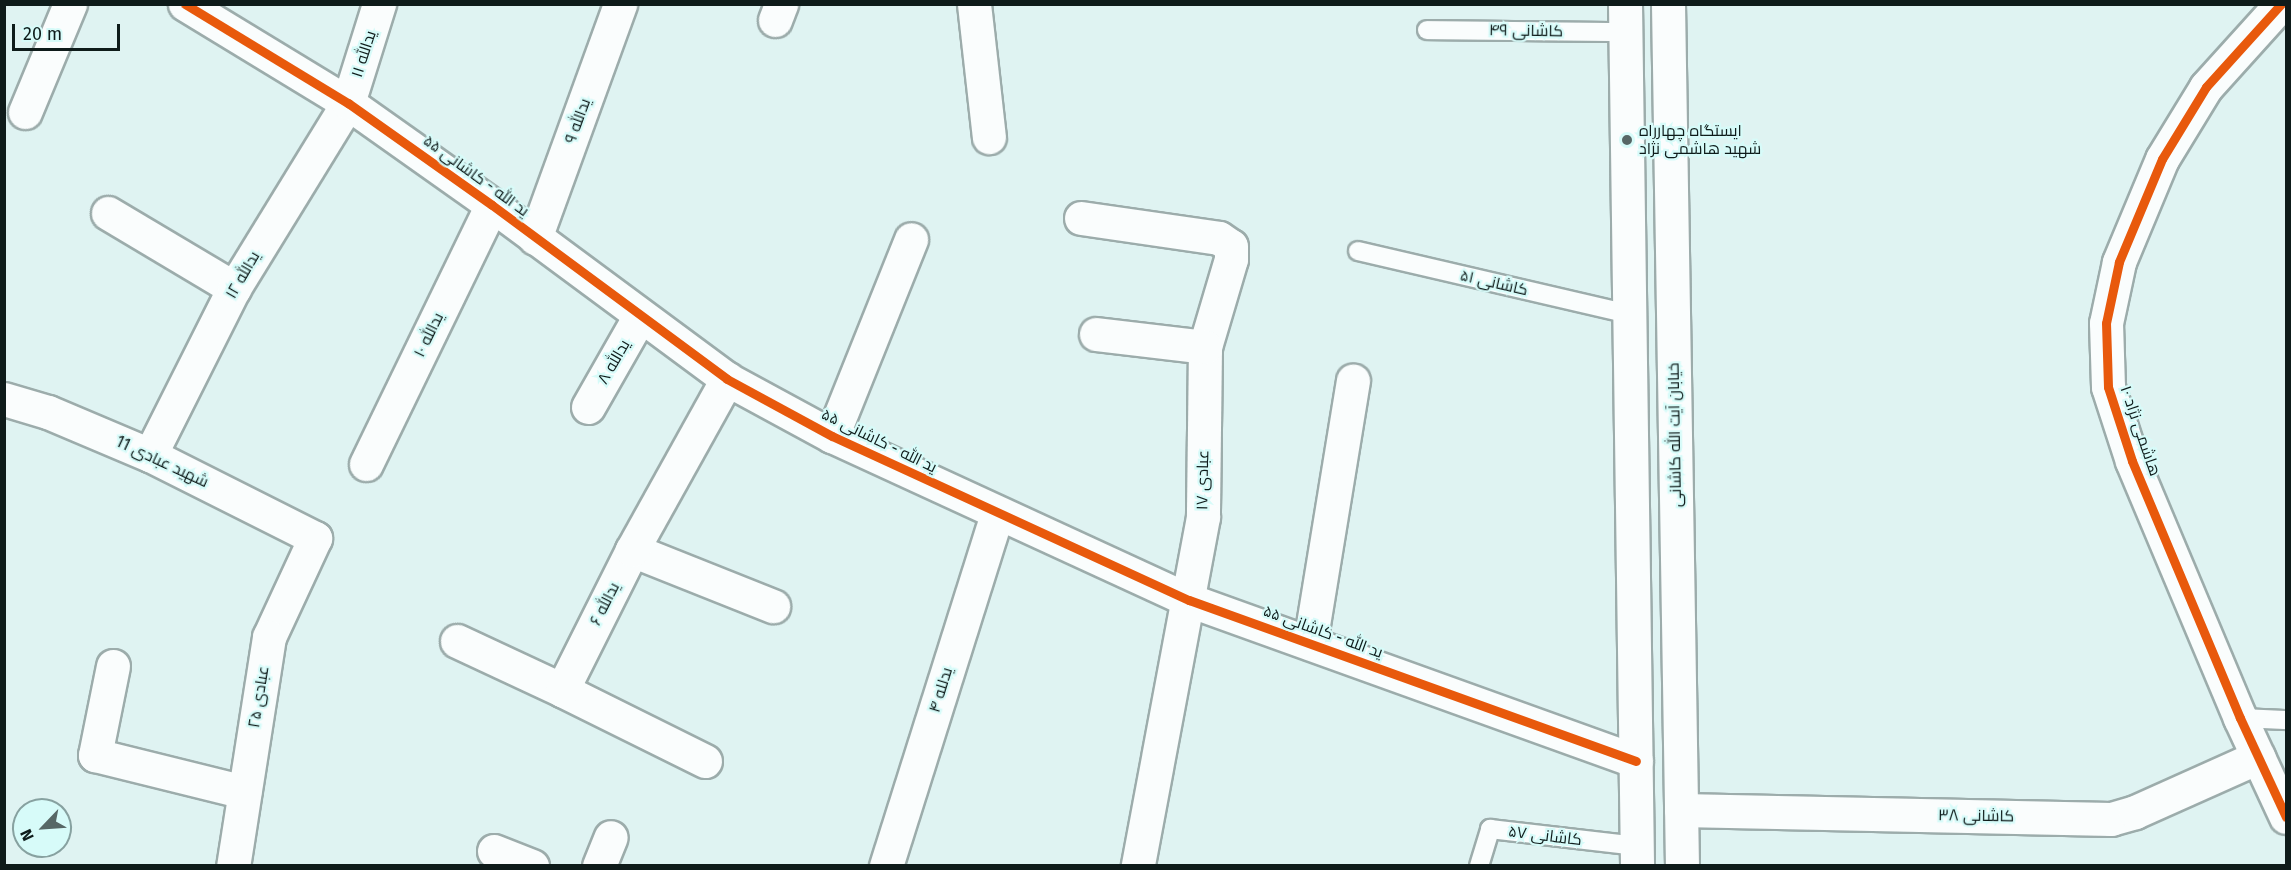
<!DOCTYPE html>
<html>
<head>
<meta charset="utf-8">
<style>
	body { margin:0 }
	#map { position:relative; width:2291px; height:870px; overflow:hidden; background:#dff3f2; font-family:"Fira Sans",Cairo,sans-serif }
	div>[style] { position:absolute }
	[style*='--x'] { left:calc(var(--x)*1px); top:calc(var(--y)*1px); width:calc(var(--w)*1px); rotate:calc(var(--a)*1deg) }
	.roads { filter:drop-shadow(2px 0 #9cacab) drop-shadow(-2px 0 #9cacab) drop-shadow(0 2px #9cacab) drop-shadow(0 -2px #9cacab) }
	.lane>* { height:18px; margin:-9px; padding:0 9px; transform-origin:9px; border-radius:9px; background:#fafdfd }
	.street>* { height:33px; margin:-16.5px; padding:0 16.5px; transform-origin:16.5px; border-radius:16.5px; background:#fafdfd }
	.secondary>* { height:33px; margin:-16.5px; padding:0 16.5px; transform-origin:16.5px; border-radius:16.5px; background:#fafdfd }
	.cycleway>* { height:9px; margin:-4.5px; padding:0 4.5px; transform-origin:4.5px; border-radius:4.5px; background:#e8590c }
	.dots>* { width:16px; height:16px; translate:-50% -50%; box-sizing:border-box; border:3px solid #d7fbf9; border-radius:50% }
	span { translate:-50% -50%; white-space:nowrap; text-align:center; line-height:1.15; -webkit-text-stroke:4.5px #d7fbf9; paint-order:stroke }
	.street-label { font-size:16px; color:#0e1b1a }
	.poi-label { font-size:16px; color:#0e1b1a }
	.left { translate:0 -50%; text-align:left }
	.frame { position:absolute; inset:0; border:6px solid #0e1b1a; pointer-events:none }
	.north { position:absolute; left:12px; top:798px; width:60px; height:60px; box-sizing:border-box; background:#d7fbf9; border:2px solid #87a1a0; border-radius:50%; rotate:245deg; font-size:16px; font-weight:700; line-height:24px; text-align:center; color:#0e1b1a }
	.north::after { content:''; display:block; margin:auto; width:21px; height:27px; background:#576766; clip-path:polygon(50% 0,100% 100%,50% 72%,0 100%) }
	.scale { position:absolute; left:12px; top:24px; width:108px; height:27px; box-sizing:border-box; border:3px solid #0e1b1a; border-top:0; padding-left:8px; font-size:18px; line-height:21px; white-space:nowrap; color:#0e1b1a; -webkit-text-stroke:4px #d7fbf9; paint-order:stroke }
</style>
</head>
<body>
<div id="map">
	<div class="roads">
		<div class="lane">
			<i style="--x:1427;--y:30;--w:198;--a:0.6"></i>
			<i style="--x:1358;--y:251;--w:278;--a:13.1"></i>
			<i style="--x:2240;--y:718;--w:46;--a:2.5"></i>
			<i style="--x:1479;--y:866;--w:39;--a:-73"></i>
			<i style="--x:1490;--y:829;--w:148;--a:6.6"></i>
		</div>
		<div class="street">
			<i style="--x:185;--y:4;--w:191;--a:31.3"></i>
			<i style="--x:348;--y:103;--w:176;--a:35.3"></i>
			<i style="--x:492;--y:205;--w:292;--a:36.5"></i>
			<i style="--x:727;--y:379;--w:119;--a:28.5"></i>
			<i style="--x:832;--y:436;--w:393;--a:24.7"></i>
			<i style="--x:1189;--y:600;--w:475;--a:19.8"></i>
			<i style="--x:974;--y:4;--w:134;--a:83.6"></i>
			<i style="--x:2281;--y:4;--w:112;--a:132.1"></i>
			<i style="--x:2206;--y:87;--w:84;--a:121.4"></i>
			<i style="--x:2162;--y:159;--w:112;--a:112.7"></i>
			<i style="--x:2119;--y:262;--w:62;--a:102"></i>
			<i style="--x:2106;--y:323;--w:64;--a:88.2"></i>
			<i style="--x:2108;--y:387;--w:78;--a:72"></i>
			<i style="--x:2132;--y:461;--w:279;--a:67.2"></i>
			<i style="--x:2240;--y:718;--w:109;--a:65.1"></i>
			<i style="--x:775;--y:20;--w:17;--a:-69"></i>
			<i style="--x:25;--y:112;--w:117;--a:-67.4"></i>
			<i style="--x:108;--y:213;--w:147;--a:30.8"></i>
			<i style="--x:1081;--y:218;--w:139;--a:8.2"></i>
			<i style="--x:1219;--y:238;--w:14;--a:34"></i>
			<i style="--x:1231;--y:246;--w:13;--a:90"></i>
			<i style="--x:1231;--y:259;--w:92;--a:106.5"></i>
			<i style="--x:1205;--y:347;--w:170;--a:90.7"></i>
			<i style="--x:1203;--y:517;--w:355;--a:100.6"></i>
			<i style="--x:535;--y:238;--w:249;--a:-70"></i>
			<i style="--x:1096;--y:334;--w:110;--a:6.8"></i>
			<i style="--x:4;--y:399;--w:46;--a:16.5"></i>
			<i style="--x:48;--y:412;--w:111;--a:22.9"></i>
			<i style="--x:150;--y:455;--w:185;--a:26.7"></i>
			<i style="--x:315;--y:538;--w:109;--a:114.9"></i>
			<i style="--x:269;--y:637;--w:232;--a:98.9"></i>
			<i style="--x:588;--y:407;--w:105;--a:-60.3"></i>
			<i style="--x:832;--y:436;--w:212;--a:-68.1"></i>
			<i style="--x:150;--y:455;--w:187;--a:-63.3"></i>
			<i style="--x:234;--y:288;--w:217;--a:-58.4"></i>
			<i style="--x:348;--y:103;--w:104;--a:-72.6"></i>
			<i style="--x:366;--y:464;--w:288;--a:-64.1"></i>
			<i style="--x:632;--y:550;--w:152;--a:21.7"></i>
			<i style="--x:457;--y:641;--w:116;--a:25"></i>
			<i style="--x:1310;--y:643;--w:266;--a:-80.7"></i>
			<i style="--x:113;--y:666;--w:91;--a:101.4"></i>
			<i style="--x:95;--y:755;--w:154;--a:13.9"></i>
			<i style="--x:705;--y:761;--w:160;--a:-153.6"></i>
			<i style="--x:562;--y:690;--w:157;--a:-63.4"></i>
			<i style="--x:632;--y:550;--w:196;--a:-60.9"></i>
			<i style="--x:1681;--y:810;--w:430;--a:1.2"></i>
			<i style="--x:2111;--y:819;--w:25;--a:-16"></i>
			<i style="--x:2135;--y:812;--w:135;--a:-24.1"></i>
			<i style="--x:494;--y:851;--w:41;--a:21.5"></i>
			<i style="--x:599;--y:866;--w:31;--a:-68"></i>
			<i style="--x:886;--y:866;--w:369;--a:-72.5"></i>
		</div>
		<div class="secondary">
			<i style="--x:1625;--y:4;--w:862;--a:89.2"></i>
			<i style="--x:1668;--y:4;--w:862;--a:89.07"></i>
		</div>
	</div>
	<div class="cycleway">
		<i style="--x:185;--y:4;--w:191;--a:31.3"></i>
		<i style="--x:348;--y:103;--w:176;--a:35.3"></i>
		<i style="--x:492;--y:205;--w:292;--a:36.5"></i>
		<i style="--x:727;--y:379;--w:119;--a:28.5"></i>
		<i style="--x:832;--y:436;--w:393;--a:24.7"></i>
		<i style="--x:1189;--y:600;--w:475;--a:19.8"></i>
		<i style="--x:2281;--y:4;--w:112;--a:132.1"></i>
		<i style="--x:2206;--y:87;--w:84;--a:121.4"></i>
		<i style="--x:2162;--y:159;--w:112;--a:112.7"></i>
		<i style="--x:2119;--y:262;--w:62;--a:102"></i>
		<i style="--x:2106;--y:323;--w:64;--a:88.2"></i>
		<i style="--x:2108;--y:387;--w:78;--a:72"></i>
		<i style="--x:2132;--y:461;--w:279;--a:67.2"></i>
		<i style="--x:2240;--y:718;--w:109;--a:65.1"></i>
	</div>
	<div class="dots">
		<i style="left:1627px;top:140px;background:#576766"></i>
	</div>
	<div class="street-label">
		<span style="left:1526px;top:31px;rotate:1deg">کاشانی ۴۹</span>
		<span style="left:364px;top:54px;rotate:-72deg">یدالله ۱۱</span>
		<span style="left:578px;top:121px;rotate:-70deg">یدالله ۹</span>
		<span style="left:476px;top:176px;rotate:36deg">ید الله - کاشانی ۵۵</span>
		<span style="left:243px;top:275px;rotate:-60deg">یدالله ۱۲</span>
		<span style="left:1494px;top:283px;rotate:13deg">کاشانی ۵۱</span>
		<span style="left:429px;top:335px;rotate:-64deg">یدالله ۱۰</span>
		<span style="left:614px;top:362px;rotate:-60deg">یدالله ۸</span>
		<span style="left:2140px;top:431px;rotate:71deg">هاشمی نژاد ۱۰</span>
		<span style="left:1675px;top:435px;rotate:-91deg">خیابان آیت الله کاشانی</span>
		<span style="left:879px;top:441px;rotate:26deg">ید الله - کاشانی ۵۵</span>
		<span style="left:162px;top:462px;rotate:25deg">شهید عبادی 11</span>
		<span style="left:1203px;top:480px;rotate:-89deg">عبادی ۱۷</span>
		<span style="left:605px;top:604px;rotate:-63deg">یدالله ۶</span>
		<span style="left:1323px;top:632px;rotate:20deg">ید الله - کاشانی ۵۵</span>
		<span style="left:941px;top:690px;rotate:-73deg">یدلله ۴</span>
		<span style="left:259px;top:697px;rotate:-81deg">عبادی ۲۵</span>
		<span style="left:1976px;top:816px;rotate:1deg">کاشانی ۳۸</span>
		<span style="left:1545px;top:836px;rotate:7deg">کاشانی ۵۷</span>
	</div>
	<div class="poi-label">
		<span class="left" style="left:1639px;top:140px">ایستگاه چهارراه<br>شهید هاشمی نژاد</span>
	</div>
	<div class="frame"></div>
	<div class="north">N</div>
	<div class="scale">20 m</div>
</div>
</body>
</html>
